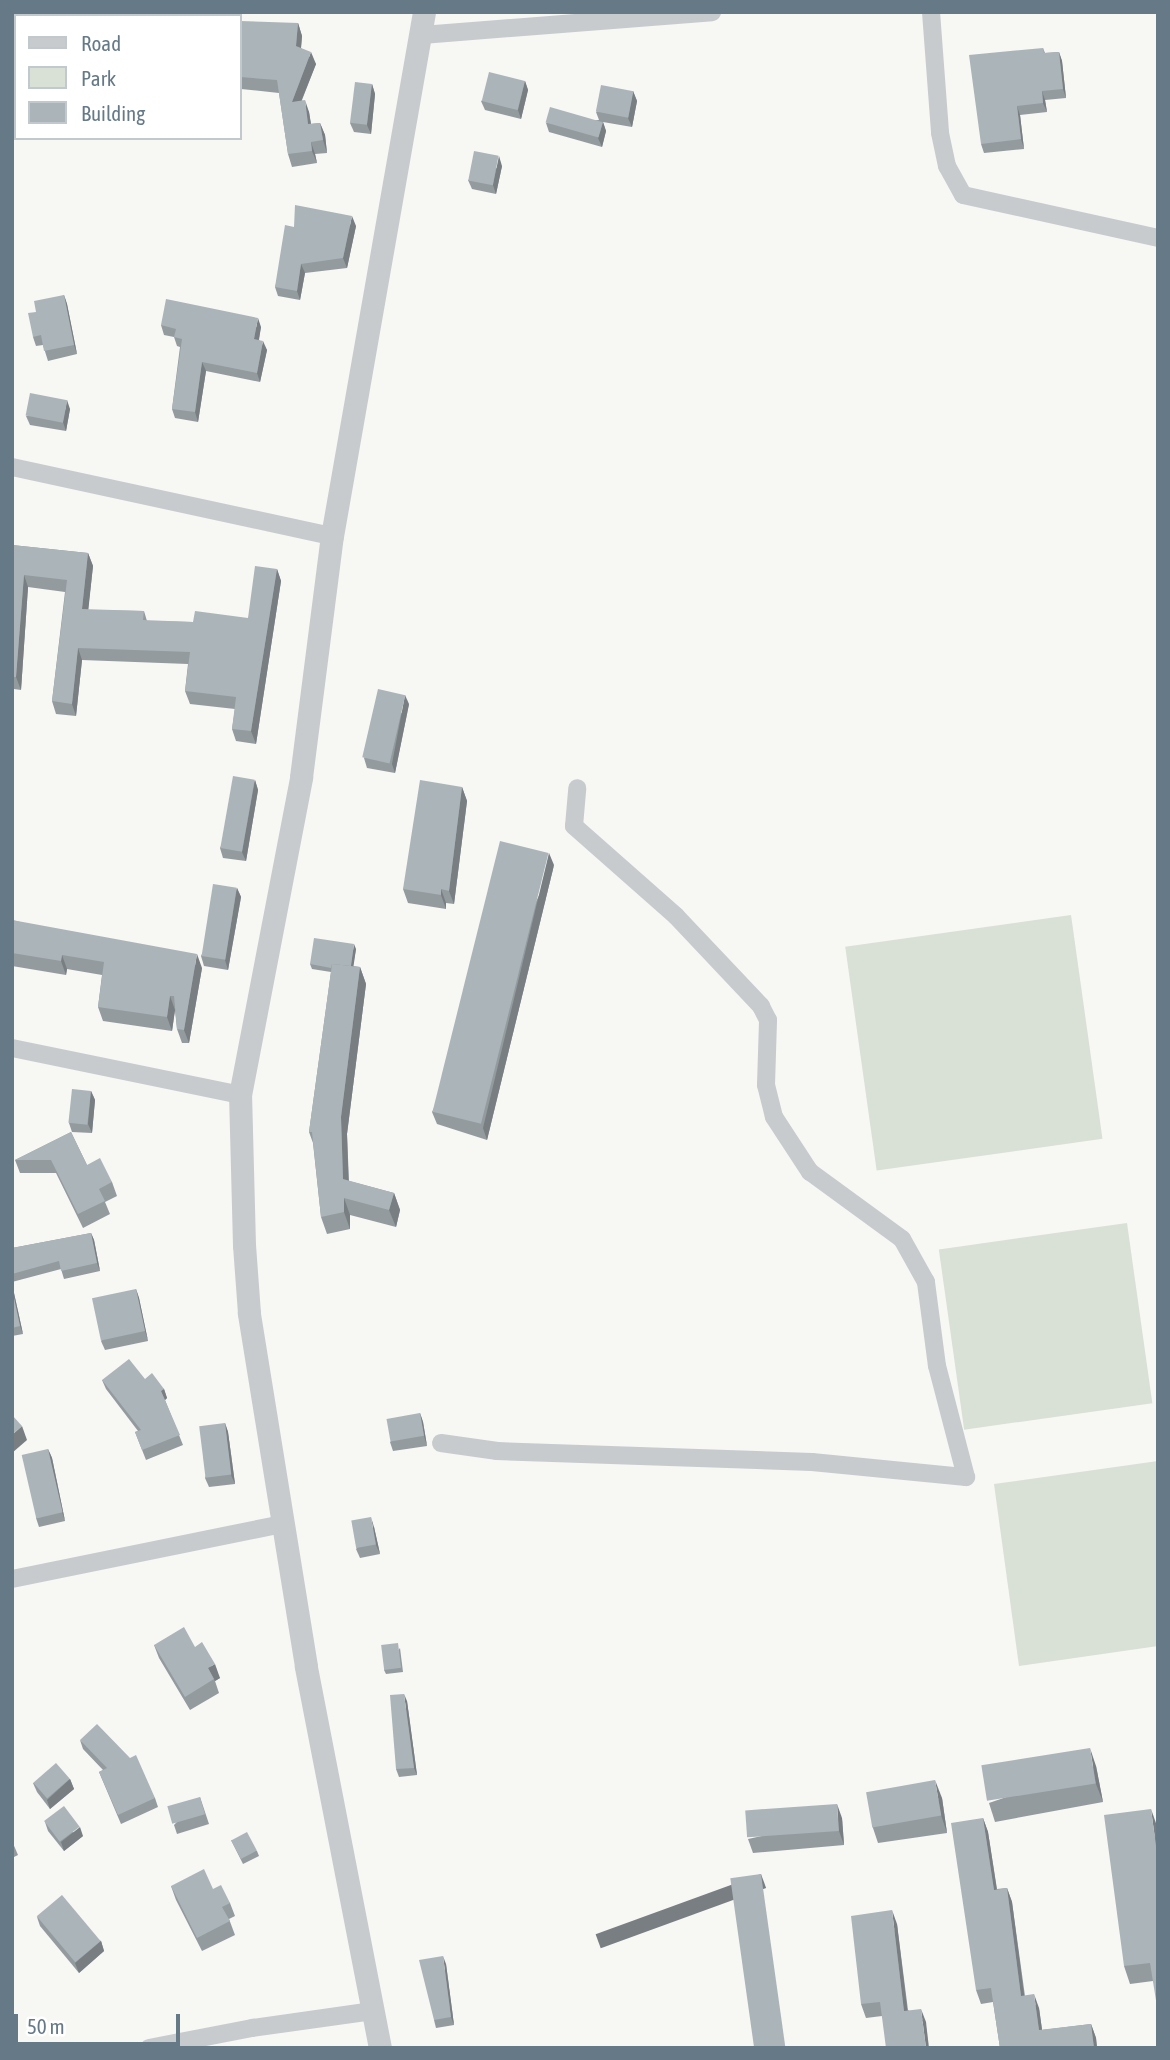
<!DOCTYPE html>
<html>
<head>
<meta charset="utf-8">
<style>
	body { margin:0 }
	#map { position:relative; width:1170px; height:2060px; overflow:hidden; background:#f7f7f4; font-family:"Asap Condensed",sans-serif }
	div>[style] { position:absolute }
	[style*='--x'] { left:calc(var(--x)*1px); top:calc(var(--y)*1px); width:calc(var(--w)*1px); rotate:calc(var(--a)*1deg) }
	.green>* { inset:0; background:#d9e0d5; transform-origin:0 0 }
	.minor>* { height:18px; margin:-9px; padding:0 9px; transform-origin:9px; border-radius:9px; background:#c7cbce }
	.tertiary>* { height:23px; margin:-11.5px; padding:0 11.5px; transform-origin:11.5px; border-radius:11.5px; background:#c7cbce }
	.wall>* { inset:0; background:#939b9f }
	.shaded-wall>* { inset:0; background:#787e82; transform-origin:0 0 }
	.building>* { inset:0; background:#abb4b9; transform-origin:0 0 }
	span { translate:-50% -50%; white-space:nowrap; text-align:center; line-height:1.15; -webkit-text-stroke:7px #fff; paint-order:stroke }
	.frame { position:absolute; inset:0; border:14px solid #657987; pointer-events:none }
	.legend { position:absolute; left:14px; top:14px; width:228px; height:126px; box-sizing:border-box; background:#fff; border:2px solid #c1c9cf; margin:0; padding:9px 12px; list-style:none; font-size:21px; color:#657987 }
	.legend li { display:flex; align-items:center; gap:14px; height:35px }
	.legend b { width:35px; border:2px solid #c1c9cf }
	.scale { position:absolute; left:14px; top:2014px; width:166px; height:32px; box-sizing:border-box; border:4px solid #657987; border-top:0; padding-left:9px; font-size:21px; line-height:24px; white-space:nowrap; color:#657987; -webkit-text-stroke:5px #fff; paint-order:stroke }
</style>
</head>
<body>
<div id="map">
	<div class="green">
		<i style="left:1071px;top:915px;width:226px;height:228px;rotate:82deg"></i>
		<i style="left:1127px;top:1223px;width:182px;height:190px;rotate:82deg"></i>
		<i style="clip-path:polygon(1158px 1461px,1158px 1646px,1019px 1666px,994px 1484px)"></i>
	</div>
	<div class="minor">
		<i style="--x:931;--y:12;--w:121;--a:85.7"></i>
		<i style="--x:940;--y:133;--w:34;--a:78"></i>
		<i style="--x:947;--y:166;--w:33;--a:61"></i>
		<i style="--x:963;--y:195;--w:200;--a:12.4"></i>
		<i style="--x:422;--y:35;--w:291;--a:-4.5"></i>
		<i style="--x:12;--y:467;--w:327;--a:12.2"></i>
		<i style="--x:12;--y:1048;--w:233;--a:11.6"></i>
		<i style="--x:441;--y:1443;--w:57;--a:8.1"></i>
		<i style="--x:497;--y:1451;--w:315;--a:2"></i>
		<i style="--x:812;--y:1462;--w:155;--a:5.6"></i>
		<i style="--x:966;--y:1477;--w:115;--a:-104.6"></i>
		<i style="--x:937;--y:1366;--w:85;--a:-97.5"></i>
		<i style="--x:926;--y:1282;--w:49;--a:-119.2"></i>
		<i style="--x:902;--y:1239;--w:114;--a:-143.9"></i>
		<i style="--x:810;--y:1172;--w:66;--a:-123.2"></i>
		<i style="--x:774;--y:1117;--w:33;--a:-104"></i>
		<i style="--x:766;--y:1085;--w:65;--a:-88.2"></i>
		<i style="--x:768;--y:1020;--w:16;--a:-117"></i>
		<i style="--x:761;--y:1006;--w:124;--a:-133.4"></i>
		<i style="--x:676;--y:916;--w:136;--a:-138.6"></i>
		<i style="--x:574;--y:826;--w:38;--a:-85"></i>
		<i style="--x:12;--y:1579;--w:276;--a:-11.5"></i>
		<i style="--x:149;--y:2048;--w:105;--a:-11"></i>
		<i style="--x:252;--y:2028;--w:122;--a:-8"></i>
	</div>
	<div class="tertiary">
		<i style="--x:380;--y:2048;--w:389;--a:-101"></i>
		<i style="--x:306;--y:1666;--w:358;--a:-99.2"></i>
		<i style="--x:249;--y:1313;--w:68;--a:-94.2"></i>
		<i style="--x:244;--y:1245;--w:150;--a:-91.5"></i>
		<i style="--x:240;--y:1095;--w:324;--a:-79.1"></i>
		<i style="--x:301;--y:777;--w:243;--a:-82.7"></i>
		<i style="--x:332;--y:536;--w:532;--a:-80.04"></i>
	</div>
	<div class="wall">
		<i style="clip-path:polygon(12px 12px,14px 12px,16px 57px,12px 56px)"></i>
		<i style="clip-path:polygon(298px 23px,302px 36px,301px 48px,316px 64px,302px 100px,309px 112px,311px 124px,320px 123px,325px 135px,327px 153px,315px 154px,317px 163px,292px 167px,288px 154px,279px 93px,241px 89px,240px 28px)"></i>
		<i style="clip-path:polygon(1043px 48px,1045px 53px,1059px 52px,1062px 61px,1066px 98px,1045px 100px,1047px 112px,1020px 115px,1024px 149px,984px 153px,981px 144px)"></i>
		<i style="clip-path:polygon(525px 81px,528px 90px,521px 119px,485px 110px,481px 101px)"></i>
		<i style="clip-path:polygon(372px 84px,375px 94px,371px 134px,354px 132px,350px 123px)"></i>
		<i style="clip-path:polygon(633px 91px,637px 101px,632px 127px,603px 122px,606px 131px,602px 147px,549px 132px,546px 123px,599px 120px,596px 112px)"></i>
		<i style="clip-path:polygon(502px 166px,496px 194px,472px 189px,468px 180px)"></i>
		<i style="clip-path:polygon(356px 226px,347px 268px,305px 273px,300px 300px,278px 296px,275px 287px,294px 227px)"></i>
		<i style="clip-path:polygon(64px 295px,67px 304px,77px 354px,48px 361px,43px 345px,36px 346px,33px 337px,36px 312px)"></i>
		<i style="clip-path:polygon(161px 325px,261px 327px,259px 340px,267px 350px,260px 382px,206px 371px,198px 422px,175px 418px,172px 409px,180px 347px,177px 346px,174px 337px,164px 335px)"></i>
		<i style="clip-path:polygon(70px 409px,66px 431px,30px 425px,26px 416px)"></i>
		<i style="clip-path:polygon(12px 545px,88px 553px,93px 566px,88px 610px,144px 611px,147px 621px,193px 622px,248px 618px,277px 569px,281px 581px,256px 744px,236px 741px,232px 729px,235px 709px,190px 704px,185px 691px,188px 664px,82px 660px,76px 716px,56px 714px,52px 701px,65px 592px,28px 587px,21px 690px,14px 689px,12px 712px)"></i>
		<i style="clip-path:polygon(409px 704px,395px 773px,367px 768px,364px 758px)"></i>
		<i style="clip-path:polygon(255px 780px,258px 790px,246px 861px,223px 858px,220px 848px)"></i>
		<i style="clip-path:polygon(462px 787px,467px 801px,454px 904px,446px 903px,446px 909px,408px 903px,403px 889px)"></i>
		<i style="clip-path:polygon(554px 865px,487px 1140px,437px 1124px,432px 1112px)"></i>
		<i style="clip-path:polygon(237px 888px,241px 897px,228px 970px,204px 966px,201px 956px)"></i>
		<i style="clip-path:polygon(12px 920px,202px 968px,189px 1043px,182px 1043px,177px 1029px,175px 1010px,172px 1031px,103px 1021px,98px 1007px,102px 975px,67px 969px,66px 975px,12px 966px)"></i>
		<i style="clip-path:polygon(356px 949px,353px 966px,360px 967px,366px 984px,347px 1134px,349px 1181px,394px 1193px,400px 1210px,396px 1227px,350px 1215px,350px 1229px,327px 1234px,321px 1217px,313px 1143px,309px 1132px,331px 972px,312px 969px,310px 964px)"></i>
		<i style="clip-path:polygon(91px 1091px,95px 1100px,92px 1133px,72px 1132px,69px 1123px)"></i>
		<i style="clip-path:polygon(71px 1132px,87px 1165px,112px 1182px,117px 1196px,105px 1202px,110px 1214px,83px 1228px,56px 1173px,20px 1173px,15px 1160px)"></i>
		<i style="clip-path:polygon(91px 1233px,94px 1240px,100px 1271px,64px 1279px,61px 1269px,12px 1282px,12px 1248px)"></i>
		<i style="clip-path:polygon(12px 1284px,23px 1334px,12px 1336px)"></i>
		<i style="clip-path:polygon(136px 1289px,139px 1298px,148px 1341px,105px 1350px,101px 1341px)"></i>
		<i style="clip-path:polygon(145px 1379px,164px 1389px,167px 1398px,165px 1400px,183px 1445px,146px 1460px,135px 1432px,138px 1431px,106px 1389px,102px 1380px)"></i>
		<i style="clip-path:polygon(420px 1413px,423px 1422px,427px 1446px,393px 1451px,390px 1442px)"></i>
		<i style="clip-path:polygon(225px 1423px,228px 1432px,235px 1484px,209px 1487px,205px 1478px)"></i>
		<i style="clip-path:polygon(48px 1449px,52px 1458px,65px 1521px,39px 1527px,36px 1518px)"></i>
		<i style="clip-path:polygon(374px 1527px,380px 1554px,360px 1558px,356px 1549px)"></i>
		<i style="clip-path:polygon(154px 1645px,195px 1647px,220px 1678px,215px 1681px,219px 1693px,190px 1710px,159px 1658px)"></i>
		<i style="clip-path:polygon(400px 1648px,403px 1672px,386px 1674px,384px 1670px)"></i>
		<i style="clip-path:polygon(407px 1701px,417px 1775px,399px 1777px,396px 1769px)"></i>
		<i style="clip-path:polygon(80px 1740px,155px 1798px,158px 1807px,121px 1824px,99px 1772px,103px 1770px,83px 1749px)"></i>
		<i style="clip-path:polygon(1096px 1766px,1103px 1802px,995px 1822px,989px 1803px)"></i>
		<i style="clip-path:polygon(70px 1779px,74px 1789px,50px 1809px,37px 1792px,33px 1783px)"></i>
		<i style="clip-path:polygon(200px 1797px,209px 1824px,177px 1834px,174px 1825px)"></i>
		<i style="clip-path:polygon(942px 1798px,947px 1833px,878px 1843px,872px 1825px)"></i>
		<i style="clip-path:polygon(842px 1818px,844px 1845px,753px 1853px,748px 1839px)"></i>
		<i style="clip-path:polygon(983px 1818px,988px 1832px,997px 1889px,1007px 1888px,1012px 1902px,1025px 1996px,1039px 2008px,1042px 2030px,1091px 2024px,1096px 2038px,1097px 2048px,1000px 2048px,993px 2002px,981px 2004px,976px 1990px)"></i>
		<i style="clip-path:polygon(45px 1822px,83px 1836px,64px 1851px,48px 1831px)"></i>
		<i style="clip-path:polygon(1157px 1826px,1153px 1981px,1130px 1984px,1124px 1966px)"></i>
		<i style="clip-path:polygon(231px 1840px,257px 1851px,259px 1856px,243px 1864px)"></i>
		<i style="clip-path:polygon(12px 1841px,18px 1855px,12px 1858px)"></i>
		<i style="clip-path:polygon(171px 1886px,213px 1889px,230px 1903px,235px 1916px,229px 1919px,235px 1935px,202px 1951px,176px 1900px)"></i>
		<i style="clip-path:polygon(37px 1917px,101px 1941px,104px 1951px,79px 1973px,40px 1926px)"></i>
		<i style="clip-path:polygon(897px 1924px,908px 2010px,926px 2022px,882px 2016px,866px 2018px,861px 2004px)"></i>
		<i style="clip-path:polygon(446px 1964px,454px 2025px,436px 2028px,434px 2020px)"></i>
	</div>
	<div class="shaded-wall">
		<i style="clip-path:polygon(12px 12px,14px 12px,16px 54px,12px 44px)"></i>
		<i style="clip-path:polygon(298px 23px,302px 36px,300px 59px,296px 46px)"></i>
		<i style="clip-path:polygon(311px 52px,316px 64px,296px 114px,292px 102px)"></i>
		<i style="clip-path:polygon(1059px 52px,1062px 61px,1066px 98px,1063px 89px)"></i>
		<i style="clip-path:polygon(525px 81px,528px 90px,521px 119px,518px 110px)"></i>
		<i style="clip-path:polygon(372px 84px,375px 94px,371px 134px,367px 125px)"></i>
		<i style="clip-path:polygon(633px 91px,637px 101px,632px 127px,628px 118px)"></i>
		<i style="clip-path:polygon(1042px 91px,1045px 100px,1047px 112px,1043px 103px)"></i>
		<i style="clip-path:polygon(305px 100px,309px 112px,313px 137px,308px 124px)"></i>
		<i style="clip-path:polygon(1017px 106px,1020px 115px,1024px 149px,1021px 139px)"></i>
		<i style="clip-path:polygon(603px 122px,606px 131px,602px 147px,598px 138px)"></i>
		<i style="clip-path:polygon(320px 123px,325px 135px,327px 153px,323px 140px)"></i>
		<i style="clip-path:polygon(311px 142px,315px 154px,317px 163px,312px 151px)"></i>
		<i style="clip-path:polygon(499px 156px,502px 166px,496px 194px,493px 185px)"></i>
		<i style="clip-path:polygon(352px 216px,356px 226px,347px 268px,343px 258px)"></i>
		<i style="clip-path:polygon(301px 264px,305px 273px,300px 300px,297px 291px)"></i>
		<i style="clip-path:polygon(64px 295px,67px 304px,77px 354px,74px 345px)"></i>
		<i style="clip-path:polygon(258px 318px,261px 327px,257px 349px,254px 339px)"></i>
		<i style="clip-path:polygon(263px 341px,267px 350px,260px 382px,257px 373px)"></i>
		<i style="clip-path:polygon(202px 362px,206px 371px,198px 422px,195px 412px)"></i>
		<i style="clip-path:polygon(67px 400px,70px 409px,66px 431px,63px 422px)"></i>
		<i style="clip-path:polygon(88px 553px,93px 566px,87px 622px,82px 609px)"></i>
		<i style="clip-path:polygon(277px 569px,281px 581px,256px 744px,251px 731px)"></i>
		<i style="clip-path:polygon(24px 575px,28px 587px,21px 690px,16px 677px)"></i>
		<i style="clip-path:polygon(78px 648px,82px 660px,76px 716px,72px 704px)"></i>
		<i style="clip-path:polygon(12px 683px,14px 689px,12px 712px)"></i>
		<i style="clip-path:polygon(405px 695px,409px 704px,395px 773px,392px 764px)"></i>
		<i style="clip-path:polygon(255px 780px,258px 790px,246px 861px,242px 852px)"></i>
		<i style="clip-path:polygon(462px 787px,467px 801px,454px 904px,449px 891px)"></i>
		<i style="clip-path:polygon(549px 853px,554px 865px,487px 1140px,483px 1128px)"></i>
		<i style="clip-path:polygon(237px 888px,241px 897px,228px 970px,225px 960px)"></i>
		<i style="clip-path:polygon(441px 889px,446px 903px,446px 909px,441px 895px)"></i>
		<i style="clip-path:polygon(354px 944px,356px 949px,352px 976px,350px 971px)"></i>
		<i style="clip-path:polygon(197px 954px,202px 968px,189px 1043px,184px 1030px)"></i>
		<i style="clip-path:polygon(62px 955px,67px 969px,66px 975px,61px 961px)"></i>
		<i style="clip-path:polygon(360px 967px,366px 984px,347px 1134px,349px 1196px,343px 1179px,341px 1117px)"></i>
		<i style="clip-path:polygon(170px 996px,175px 1010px,172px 1031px,167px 1017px)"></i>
		<i style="clip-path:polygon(91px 1091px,95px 1100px,92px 1133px,88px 1124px)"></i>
		<i style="clip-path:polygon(394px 1193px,400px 1210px,396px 1227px,389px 1210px)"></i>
		<i style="clip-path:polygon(344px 1198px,350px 1215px,350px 1229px,344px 1212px)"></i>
		<i style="clip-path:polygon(91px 1233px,94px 1240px,100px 1271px,97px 1263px)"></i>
		<i style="clip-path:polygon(12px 1284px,23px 1334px,20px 1326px,12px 1289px)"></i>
		<i style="clip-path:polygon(136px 1289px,139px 1298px,148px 1341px,145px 1331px)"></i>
		<i style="clip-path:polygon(164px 1389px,167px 1398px,165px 1400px,161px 1391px)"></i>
		<i style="clip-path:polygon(420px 1413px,423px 1422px,427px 1446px,424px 1436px)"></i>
		<i style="clip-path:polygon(225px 1423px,228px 1432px,235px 1484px,231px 1475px)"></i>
		<i style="clip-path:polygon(22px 1426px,27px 1440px,12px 1453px,12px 1435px)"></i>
		<i style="clip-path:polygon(48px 1449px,52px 1458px,65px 1521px,62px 1512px)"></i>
		<i style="clip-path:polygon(371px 1517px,374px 1527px,380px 1554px,376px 1545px)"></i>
		<i style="clip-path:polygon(215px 1664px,220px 1678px,215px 1681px,208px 1668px)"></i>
		<i style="clip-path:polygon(404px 1694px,407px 1701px,417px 1775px,414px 1768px)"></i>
		<i style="clip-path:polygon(1090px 1748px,1096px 1766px,1103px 1802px,1096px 1784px)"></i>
		<i style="clip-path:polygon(70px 1779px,74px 1789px,50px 1809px,47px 1800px)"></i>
		<i style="clip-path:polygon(935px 1780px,942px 1798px,947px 1833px,941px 1815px)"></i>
		<i style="clip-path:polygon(837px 1804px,842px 1818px,844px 1845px,839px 1831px)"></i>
		<i style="clip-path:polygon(1151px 1809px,1157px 1826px,1158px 1861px)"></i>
		<i style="clip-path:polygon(983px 1818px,988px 1832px,999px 1904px,994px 1890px)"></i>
		<i style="clip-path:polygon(80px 1827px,83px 1836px,64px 1851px,61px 1842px)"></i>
		<i style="left:761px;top:1874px;width:15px;height:176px;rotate:70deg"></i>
		<i style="clip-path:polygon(1007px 1888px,1012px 1902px,1026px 2010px,1021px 1996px)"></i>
		<i style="clip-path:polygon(892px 1910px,897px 1924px,909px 2024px,904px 2011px)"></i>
		<i style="clip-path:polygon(101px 1941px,104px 1951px,79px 1973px,75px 1963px)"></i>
		<i style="clip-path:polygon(443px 1956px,446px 1964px,454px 2025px,451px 2017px)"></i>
		<i style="clip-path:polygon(1034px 1994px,1039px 2008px,1044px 2044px,1039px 2030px)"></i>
		<i style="clip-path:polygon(921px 2009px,926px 2022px,929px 2048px,926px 2048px)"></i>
		<i style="clip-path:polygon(1091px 2024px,1096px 2038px,1097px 2048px,1094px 2048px)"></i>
	</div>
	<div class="building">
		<i style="clip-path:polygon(240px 21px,298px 23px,296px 46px,311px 52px,292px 102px,305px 100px,308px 124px,320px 123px,323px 140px,311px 142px,312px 151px,288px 154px,277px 80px,240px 77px)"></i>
		<i style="clip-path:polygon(1043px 48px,1044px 53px,1059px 52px,1063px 89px,1042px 91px,1043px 103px,1017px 106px,1021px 139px,981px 144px,969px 55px)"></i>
		<i style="left:489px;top:72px;width:37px;height:30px;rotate:14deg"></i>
		<i style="left:355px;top:82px;width:17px;height:41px;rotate:7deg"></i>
		<i style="left:601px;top:85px;width:33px;height:27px;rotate:11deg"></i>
		<i style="left:550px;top:107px;width:55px;height:16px;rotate:16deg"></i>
		<i style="left:474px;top:151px;width:25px;height:30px;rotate:11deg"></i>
		<i style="clip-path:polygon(295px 205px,352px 216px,343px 258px,301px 264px,297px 291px,275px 287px,285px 225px,294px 227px)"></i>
		<i style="clip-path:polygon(64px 295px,74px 345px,44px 351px,41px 335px,33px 337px,28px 313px,36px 312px,34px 301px)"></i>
		<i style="clip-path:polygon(166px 299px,258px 318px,254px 339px,263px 341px,257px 373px,202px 362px,195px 412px,172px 409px,182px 339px,174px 337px,176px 329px,161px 325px)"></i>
		<i style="left:30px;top:393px;width:38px;height:23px;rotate:11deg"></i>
		<i style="clip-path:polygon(12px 545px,88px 553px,82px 609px,144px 611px,143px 620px,193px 622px,195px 611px,248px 618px,255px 566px,277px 569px,251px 731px,232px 729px,236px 697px,185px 691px,190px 652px,78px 648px,72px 704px,52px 701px,67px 580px,24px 575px,16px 677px,12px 677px)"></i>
		<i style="left:378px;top:689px;width:28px;height:70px;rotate:13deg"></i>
		<i style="left:233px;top:776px;width:22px;height:73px;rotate:10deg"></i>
		<i style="clip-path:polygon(420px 780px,462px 787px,449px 891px,441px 889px,441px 895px,403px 889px)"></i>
		<i style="left:500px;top:841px;width:50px;height:279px;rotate:14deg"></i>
		<i style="left:213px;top:884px;width:24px;height:73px;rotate:9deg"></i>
		<i style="clip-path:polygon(12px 920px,197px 954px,184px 1030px,177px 1029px,174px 996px,170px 996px,167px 1017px,98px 1007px,104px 962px,62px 955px,61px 961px,12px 953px)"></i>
		<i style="clip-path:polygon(314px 938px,354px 944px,351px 966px,332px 964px,331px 968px,310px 964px)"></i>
		<i style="clip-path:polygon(332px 964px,360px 967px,341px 1117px,343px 1179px,394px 1193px,389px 1210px,344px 1198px,344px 1212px,321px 1217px,312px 1132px,309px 1132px)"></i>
		<i style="left:72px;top:1089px;width:19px;height:34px;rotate:6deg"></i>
		<i style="clip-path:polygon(71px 1132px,87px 1165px,100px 1158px,112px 1182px,99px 1189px,105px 1201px,78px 1214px,51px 1160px,15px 1160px)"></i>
		<i style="clip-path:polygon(91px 1233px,97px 1263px,61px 1271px,59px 1261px,12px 1274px,12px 1248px)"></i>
		<i style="clip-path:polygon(12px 1289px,20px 1326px,12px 1328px)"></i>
		<i style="left:136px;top:1289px;width:43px;height:45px;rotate:78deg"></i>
		<i style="clip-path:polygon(129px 1359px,145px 1379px,152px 1373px,164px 1389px,161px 1391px,180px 1435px,142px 1450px,135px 1432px,141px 1430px,102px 1380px)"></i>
		<i style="left:420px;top:1413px;width:23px;height:34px;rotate:80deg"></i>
		<i style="clip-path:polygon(12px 1415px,22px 1426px,12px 1435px)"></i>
		<i style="left:225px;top:1423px;width:52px;height:26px;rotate:83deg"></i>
		<i style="left:48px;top:1449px;width:65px;height:27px;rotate:77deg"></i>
		<i style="left:371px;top:1517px;width:28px;height:20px;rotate:80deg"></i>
		<i style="clip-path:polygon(184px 1627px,195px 1647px,202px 1642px,215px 1664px,208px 1668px,214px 1679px,185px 1697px,154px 1645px)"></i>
		<i style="left:398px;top:1643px;width:25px;height:17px;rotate:83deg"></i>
		<i style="clip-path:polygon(404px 1694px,414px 1768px,396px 1769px,390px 1695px)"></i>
		<i style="clip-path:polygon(97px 1724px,130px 1758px,136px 1755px,155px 1798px,118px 1815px,99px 1772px,107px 1768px,80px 1740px)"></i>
		<i style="left:1090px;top:1748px;width:36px;height:110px;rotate:81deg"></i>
		<i style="left:56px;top:1763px;width:21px;height:30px;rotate:49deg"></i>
		<i style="left:935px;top:1780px;width:36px;height:70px;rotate:80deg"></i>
		<i style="left:200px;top:1797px;width:18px;height:34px;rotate:74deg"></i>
		<i style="left:837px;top:1804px;width:27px;height:92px;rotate:86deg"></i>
		<i style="left:64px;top:1806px;width:26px;height:25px;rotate:53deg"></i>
		<i style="clip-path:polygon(1151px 1809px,1158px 1861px,1158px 2013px,1150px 1963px,1124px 1966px,1104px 1815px)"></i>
		<i style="clip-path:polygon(983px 1818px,994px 1890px,1007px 1888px,1021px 1996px,1034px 1994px,1039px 2030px,1091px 2024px,1094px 2048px,1000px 2048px,991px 1988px,976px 1990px,951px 1823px)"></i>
		<i style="left:247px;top:1832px;width:21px;height:18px;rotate:62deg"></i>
		<i style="clip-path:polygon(204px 1869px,213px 1889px,221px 1885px,230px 1903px,222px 1907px,230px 1921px,197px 1938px,171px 1886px)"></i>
		<i style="left:761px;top:1874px;width:176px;height:31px;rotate:82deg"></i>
		<i style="left:62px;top:1895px;width:60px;height:33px;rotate:50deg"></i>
		<i style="clip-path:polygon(892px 1910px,904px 2011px,921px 2009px,926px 2048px,886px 2048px,880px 2002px,861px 2004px,851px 1916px)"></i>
		<i style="clip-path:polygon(443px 1956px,451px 2017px,434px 2020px,419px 1960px)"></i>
	</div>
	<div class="frame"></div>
	<ul class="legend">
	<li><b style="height:9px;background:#c7cbce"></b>Road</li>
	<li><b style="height:19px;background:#d9e0d5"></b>Park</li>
	<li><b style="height:19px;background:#abb4b9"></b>Building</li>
	</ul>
	<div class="scale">50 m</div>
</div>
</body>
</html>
